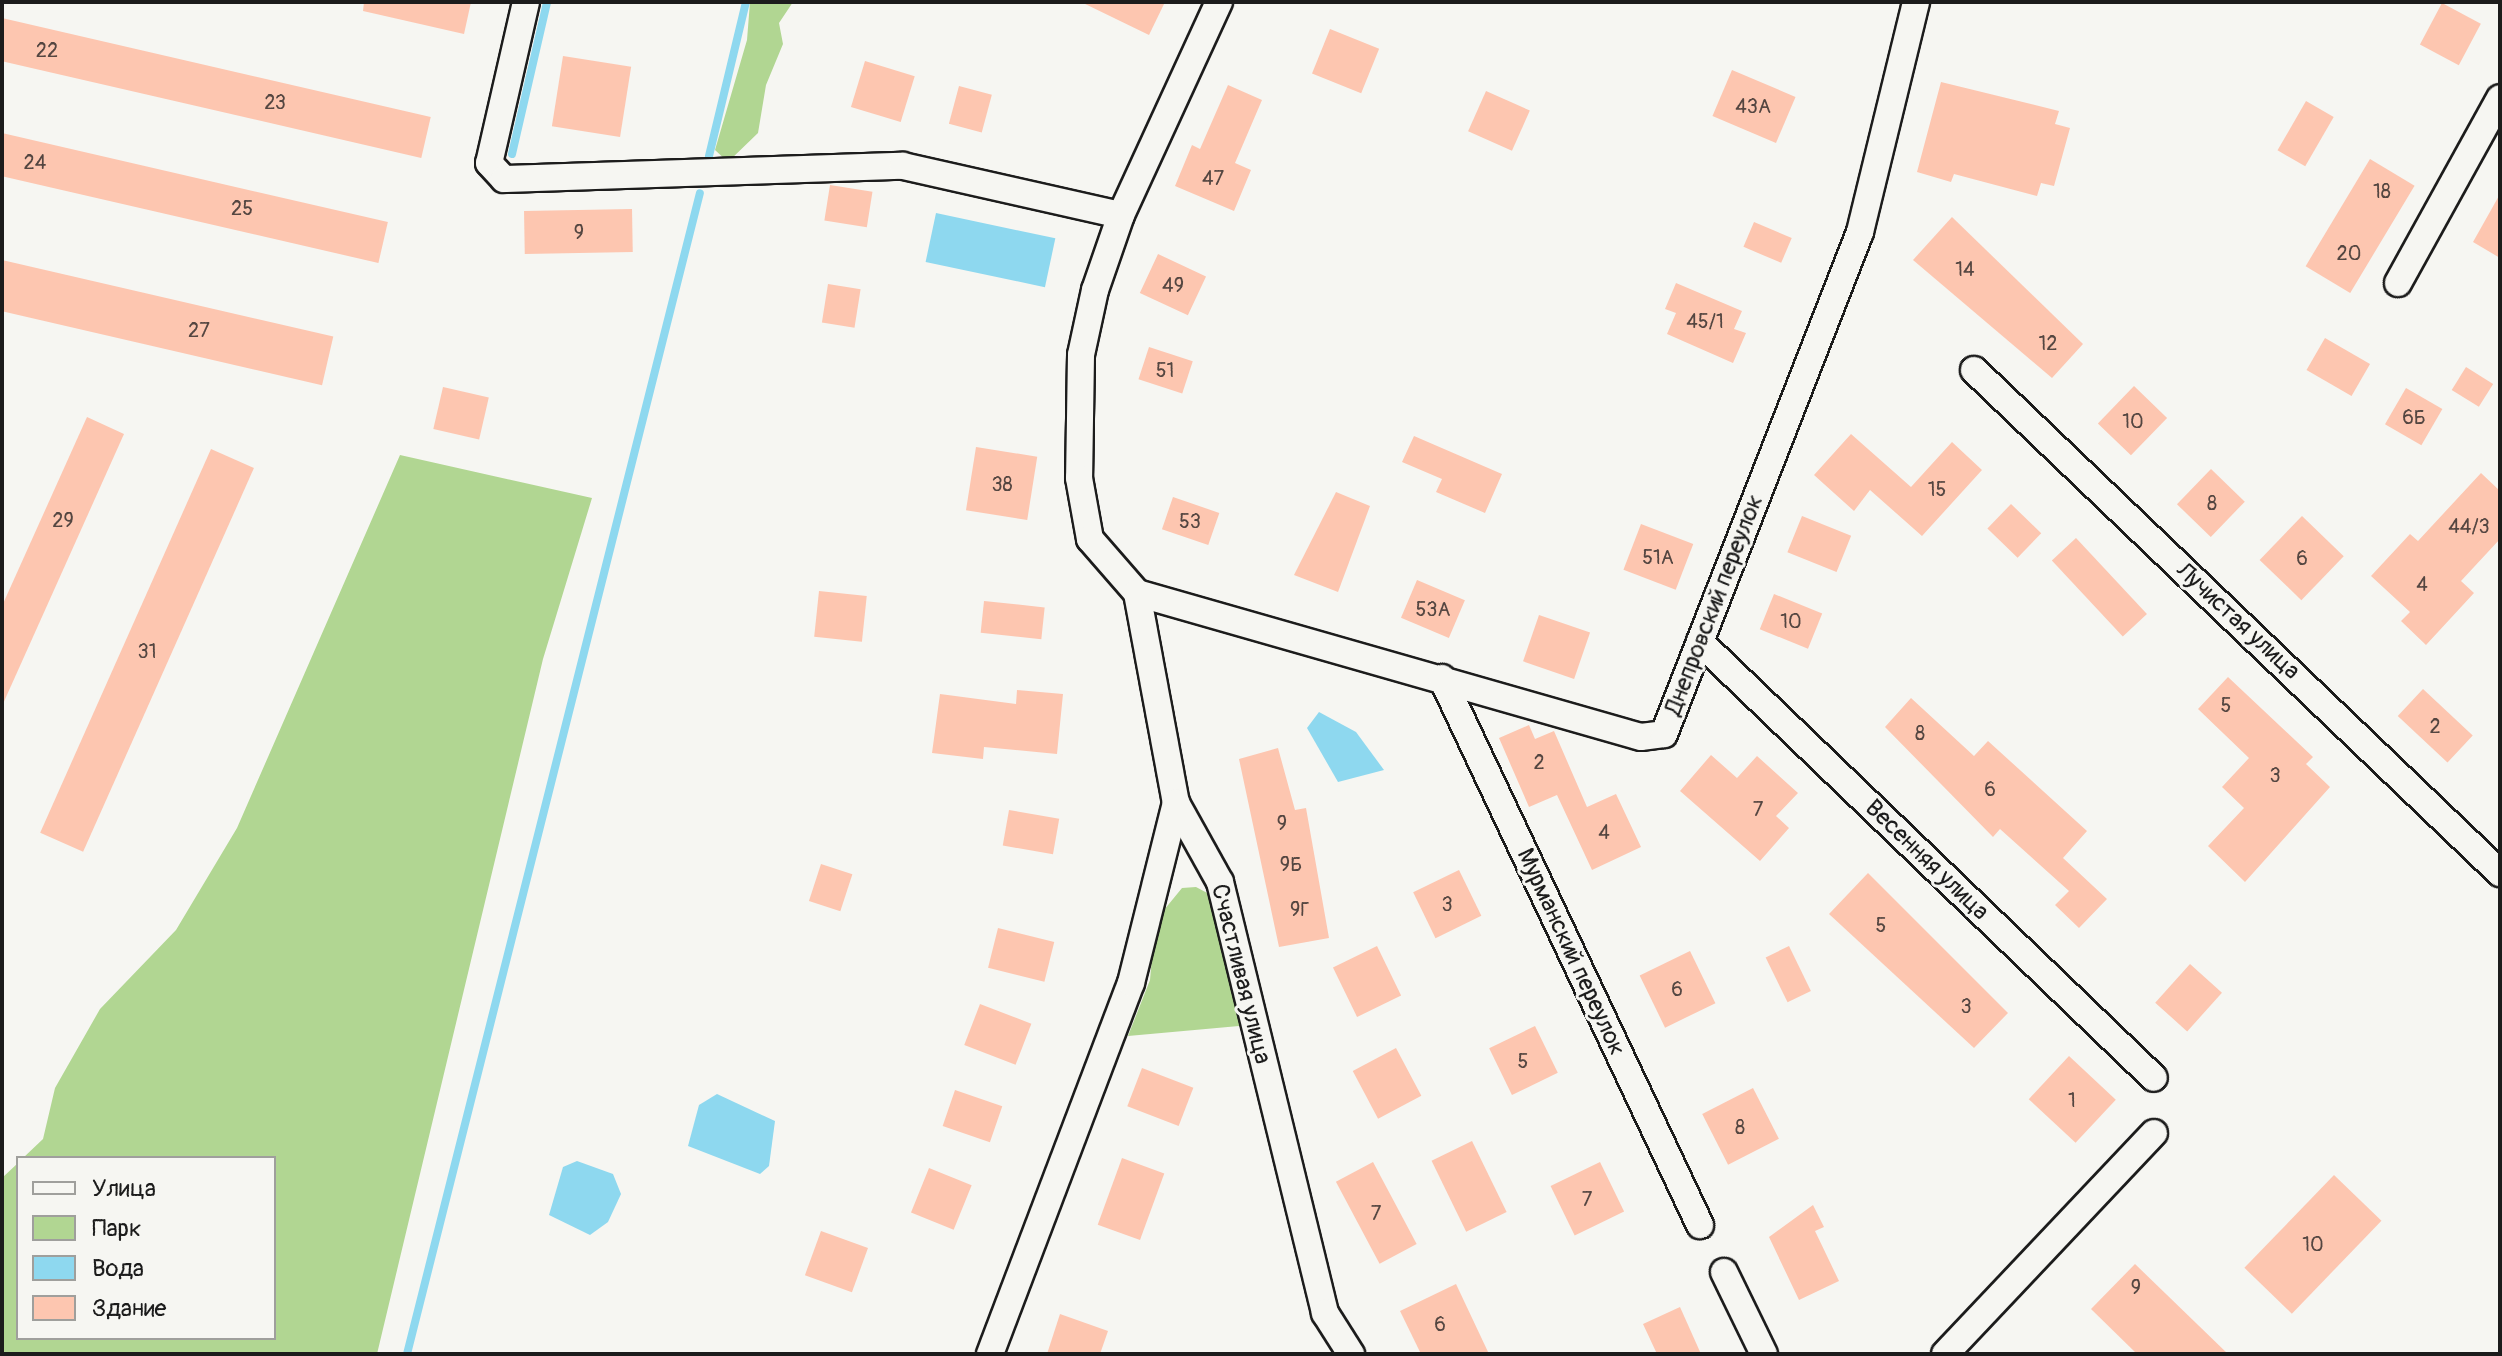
<!DOCTYPE html>
<html>
<head>
<meta charset="utf-8">
<style>
	body { margin:0 }
	#map { position:relative; width:2502px; height:1356px; overflow:hidden; background:#f6f6f2; font-family:Pangolin,sans-serif }
	div>[style] { position:absolute }
	[style*='--x'] { left:calc(var(--x)*1px); top:calc(var(--y)*1px); width:calc(var(--w)*1px); rotate:calc(var(--a)*1deg) }
	.green>* { inset:0; background:#b1d692 }
	.water>* { inset:0; background:#8ed8ef; transform-origin:0 0 }
	.stream>* { height:8px; margin:-4px; padding:0 4px; transform-origin:4px; border-radius:4px; background:#8ed8ef }
	.building>* { inset:0; background:#fdc6b0; transform-origin:0 0 }
	.roads { filter:drop-shadow(2px 0 #1c1c1c) drop-shadow(-2px 0 #1c1c1c) drop-shadow(0 2px #1c1c1c) drop-shadow(0 -2px #1c1c1c) }
	.street>* { height:26px; margin:-13px; padding:0 13px; transform-origin:13px; border-radius:13px; background:#f6f6f2 }
	span { translate:-50% -50%; white-space:nowrap; text-align:center; line-height:1.15; -webkit-text-stroke:6px #f6f6f2; paint-order:stroke }
	.number-label { font-size:20px; color:#544641 }
	.number-label span { -webkit-text-stroke-width:0 }
	.street-label { font-size:24px; color:#1c1c1c }
	.frame { position:absolute; inset:0; border:4px solid #1c1c1c; pointer-events:none }
	.legend { position:absolute; left:16px; top:1156px; width:260px; height:184px; box-sizing:border-box; background:#f6f6f2; border:2px solid #9f9f9c; margin:0; padding:10px 14px; list-style:none; font-size:24px; color:#1c1c1c }
	.legend li { display:flex; align-items:center; gap:16px; height:40px }
	.legend b { width:40px; border:2px solid #9f9f9c }
</style>
</head>
<body>
<div id="map">
	<div class="green">
		<i style="clip-path:polygon(750px 2px,793px 2px,779px 23px,783px 44px,766px 85px,758px 133px,728px 162px,715px 150px,747px 40px)"></i>
		<i style="clip-path:polygon(400px 455px,592px 498px,543px 659px,377px 1354px,2px 1354px,2px 1178px,18px 1163px,18px 1338px,274px 1338px,274px 1158px,23px 1158px,43px 1139px,55px 1088px,100px 1009px,176px 930px,237px 828px)"></i>
		<i style="clip-path:polygon(1196px 887px,1211px 895px,1245px 1012px,1239px 1026px,1128px 1036px,1150px 980px,1155px 921px,1182px 888px)"></i>
	</div>
	<div class="water">
		<i style="left:936px;top:213px;width:122px;height:50px;rotate:12deg"></i>
		<i style="clip-path:polygon(1319px 712px,1356px 732px,1384px 770px,1338px 782px,1307px 728px)"></i>
		<i style="clip-path:polygon(717px 1094px,775px 1121px,769px 1166px,760px 1174px,688px 1146px,699px 1105px)"></i>
		<i style="clip-path:polygon(577px 1161px,613px 1174px,621px 1194px,608px 1222px,590px 1235px,549px 1215px,563px 1167px)"></i>
	</div>
	<div class="stream">
		<i style="--x:512;--y:154;--w:156;--a:-77"></i>
		<i style="--x:709;--y:156;--w:158;--a:-76.5"></i>
		<i style="--x:407;--y:1354;--w:1197;--a:-75.84"></i>
	</div>
	<div class="building">
		<i style="clip-path:polygon(364px 2px,471px 2px,464px 34px,363px 11px)"></i>
		<i style="clip-path:polygon(1081px 2px,1165px 2px,1149px 35px)"></i>
		<i style="left:2442px;top:3px;width:44px;height:47px;rotate:28deg"></i>
		<i style="left:2px;top:18px;width:440px;height:42px;rotate:13deg"></i>
		<i style="left:1330px;top:29px;width:53px;height:48px;rotate:22deg"></i>
		<i style="left:563px;top:56px;width:69px;height:71px;rotate:9deg"></i>
		<i style="left:865px;top:61px;width:52px;height:48px;rotate:17deg"></i>
		<i style="left:1732px;top:70px;width:69px;height:50px;rotate:23deg"></i>
		<i style="clip-path:polygon(1941px 82px,2059px 111px,2055px 124px,2070px 128px,2054px 186px,2041px 183px,2037px 196px,1954px 174px,1951px 182px,1917px 172px)"></i>
		<i style="clip-path:polygon(1228px 85px,1262px 100px,1235px 163px,1251px 170px,1234px 211px,1175px 186px,1192px 145px,1200px 149px)"></i>
		<i style="left:959px;top:86px;width:34px;height:39px;rotate:15deg"></i>
		<i style="left:1486px;top:91px;width:48px;height:44px;rotate:24deg"></i>
		<i style="left:2306px;top:101px;width:32px;height:57px;rotate:30deg"></i>
		<i style="left:2px;top:133px;width:396px;height:42px;rotate:13deg"></i>
		<i style="left:2370px;top:159px;width:52px;height:125px;rotate:31deg"></i>
		<i style="left:830px;top:185px;width:43px;height:36px;rotate:9deg"></i>
		<i style="clip-path:polygon(2500px 194px,2500px 258px,2473px 242px)"></i>
		<i style="left:632px;top:209px;width:43px;height:108px;rotate:89deg"></i>
		<i style="clip-path:polygon(1952px 217px,2083px 344px,2052px 378px,1913px 260px)"></i>
		<i style="left:1754px;top:222px;width:41px;height:27px;rotate:23deg"></i>
		<i style="left:1158px;top:254px;width:53px;height:43px;rotate:25deg"></i>
		<i style="left:2px;top:260px;width:340px;height:50px;rotate:13deg"></i>
		<i style="clip-path:polygon(1676px 283px,1742px 311px,1734px 329px,1746px 333px,1733px 363px,1667px 334px,1676px 313px,1665px 309px)"></i>
		<i style="left:828px;top:284px;width:33px;height:39px;rotate:9deg"></i>
		<i style="left:2325px;top:338px;width:52px;height:37px;rotate:30deg"></i>
		<i style="left:1149px;top:347px;width:46px;height:34px;rotate:18deg"></i>
		<i style="left:2466px;top:367px;width:32px;height:27px;rotate:32deg"></i>
		<i style="left:2134px;top:386px;width:46px;height:52px;rotate:44deg"></i>
		<i style="left:443px;top:387px;width:47px;height:43px;rotate:13deg"></i>
		<i style="left:2406px;top:388px;width:42px;height:42px;rotate:30deg"></i>
		<i style="clip-path:polygon(87px 417px,124px 434px,2px 706px,2px 606px)"></i>
		<i style="clip-path:polygon(1851px 434px,1911px 487px,1952px 442px,1982px 470px,1922px 536px,1870px 490px,1854px 511px,1814px 475px)"></i>
		<i style="clip-path:polygon(1414px 436px,1502px 474px,1485px 513px,1436px 492px,1442px 479px,1402px 462px)"></i>
		<i style="left:976px;top:447px;width:62px;height:64px;rotate:9deg"></i>
		<i style="left:211px;top:449px;width:47px;height:420px;rotate:24deg"></i>
		<i style="left:2211px;top:469px;width:47px;height:49px;rotate:44deg"></i>
		<i style="clip-path:polygon(2481px 473px,2500px 491px,2500px 539px,2461px 581px,2474px 593px,2426px 645px,2401px 621px,2410px 612px,2371px 576px,2410px 534px,2418px 541px)"></i>
		<i style="clip-path:polygon(1336px 492px,1370px 506px,1338px 592px,1294px 575px)"></i>
		<i style="left:1173px;top:497px;width:49px;height:34px;rotate:19deg"></i>
		<i style="left:2011px;top:504px;width:42px;height:34px;rotate:44deg"></i>
		<i style="left:1802px;top:516px;width:53px;height:39px;rotate:22deg"></i>
		<i style="left:2302px;top:516px;width:58px;height:61px;rotate:44deg"></i>
		<i style="left:1641px;top:524px;width:56px;height:49px;rotate:21deg"></i>
		<i style="left:2076px;top:538px;width:104px;height:33px;rotate:47deg"></i>
		<i style="left:1417px;top:580px;width:52px;height:41px;rotate:23deg"></i>
		<i style="left:819px;top:591px;width:48px;height:46px;rotate:6deg"></i>
		<i style="left:1774px;top:594px;width:52px;height:38px;rotate:22deg"></i>
		<i style="left:984px;top:601px;width:61px;height:32px;rotate:6deg"></i>
		<i style="left:1539px;top:615px;width:54px;height:49px;rotate:19deg"></i>
		<i style="clip-path:polygon(2228px 677px,2313px 757px,2306px 764px,2330px 787px,2245px 882px,2208px 846px,2244px 808px,2222px 787px,2249px 758px,2198px 709px)"></i>
		<i style="left:2423px;top:689px;width:68px;height:37px;rotate:43deg"></i>
		<i style="clip-path:polygon(1017px 690px,1063px 694px,1057px 754px,984px 747px,983px 759px,932px 753px,940px 694px,1016px 704px)"></i>
		<i style="clip-path:polygon(1911px 698px,1974px 756px,1988px 741px,2087px 831px,2063px 858px,2107px 899px,2079px 928px,2055px 905px,2069px 891px,2000px 829px,1993px 837px,1885px 727px)"></i>
		<i style="clip-path:polygon(1529px 725px,1535px 739px,1554px 731px,1587px 807px,1616px 794px,1641px 847px,1592px 870px,1557px 795px,1529px 807px,1499px 738px)"></i>
		<i style="clip-path:polygon(1278px 748px,1295px 810px,1306px 808px,1329px 938px,1279px 947px,1239px 759px)"></i>
		<i style="clip-path:polygon(1711px 755px,1737px 778px,1757px 756px,1798px 793px,1776px 816px,1789px 828px,1760px 861px,1680px 791px)"></i>
		<i style="left:1009px;top:810px;width:51px;height:36px;rotate:10deg"></i>
		<i style="left:821px;top:864px;width:33px;height:39px;rotate:18deg"></i>
		<i style="left:1459px;top:870px;width:51px;height:51px;rotate:64deg"></i>
		<i style="clip-path:polygon(1868px 873px,2008px 1013px,1974px 1048px,1829px 914px)"></i>
		<i style="left:998px;top:928px;width:58px;height:41px;rotate:14deg"></i>
		<i style="left:1377px;top:946px;width:55px;height:49px;rotate:64deg"></i>
		<i style="left:1789px;top:946px;width:50px;height:26px;rotate:64deg"></i>
		<i style="left:1690px;top:951px;width:58px;height:56px;rotate:64deg"></i>
		<i style="left:2190px;top:964px;width:43px;height:52px;rotate:42deg"></i>
		<i style="left:980px;top:1004px;width:55px;height:44px;rotate:21deg"></i>
		<i style="left:1535px;top:1026px;width:52px;height:51px;rotate:64deg"></i>
		<i style="left:1396px;top:1048px;width:54px;height:49px;rotate:62deg"></i>
		<i style="left:2069px;top:1056px;width:64px;height:59px;rotate:43deg"></i>
		<i style="left:1142px;top:1068px;width:55px;height:41px;rotate:21deg"></i>
		<i style="left:1753px;top:1088px;width:57px;height:57px;rotate:63deg"></i>
		<i style="left:955px;top:1090px;width:50px;height:38px;rotate:19deg"></i>
		<i style="left:1472px;top:1141px;width:79px;height:45px;rotate:64deg"></i>
		<i style="left:1122px;top:1158px;width:45px;height:71px;rotate:20deg"></i>
		<i style="left:1373px;top:1162px;width:93px;height:42px;rotate:62deg"></i>
		<i style="left:1600px;top:1162px;width:55px;height:55px;rotate:64deg"></i>
		<i style="left:929px;top:1168px;width:46px;height:48px;rotate:22deg"></i>
		<i style="left:2334px;top:1175px;width:66px;height:129px;rotate:44deg"></i>
		<i style="clip-path:polygon(1813px 1205px,1824px 1227px,1815px 1231px,1839px 1281px,1799px 1300px,1769px 1237px)"></i>
		<i style="left:821px;top:1231px;width:50px;height:47px;rotate:20deg"></i>
		<i style="clip-path:polygon(2135px 1264px,2228px 1354px,2137px 1354px,2091px 1309px)"></i>
		<i style="clip-path:polygon(1456px 1284px,1489px 1354px,1421px 1354px,1400px 1311px)"></i>
		<i style="clip-path:polygon(1680px 1307px,1701px 1354px,1657px 1354px,1643px 1324px)"></i>
		<i style="clip-path:polygon(1060px 1314px,1108px 1331px,1100px 1354px,1047px 1354px)"></i>
	</div>
	<div class="roads">
		<div class="street">
			<i style="--x:526;--y:2;--w:165;--a:102.9"></i>
			<i style="--x:489;--y:163;--w:22;--a:47"></i>
			<i style="--x:504;--y:179;--w:399;--a:-1.9"></i>
			<i style="--x:903;--y:166;--w:223;--a:12.7"></i>
			<i style="--x:1219;--y:2;--w:234;--a:114.7"></i>
			<i style="--x:1121;--y:215;--w:79;--a:109.1"></i>
			<i style="--x:1095;--y:290;--w:66;--a:102.2"></i>
			<i style="--x:1081;--y:355;--w:123;--a:90.9"></i>
			<i style="--x:1079;--y:478;--w:62;--a:79.8"></i>
			<i style="--x:1090;--y:539;--w:72;--a:49"></i>
			<i style="--x:1137;--y:593;--w:214;--a:79.5"></i>
			<i style="--x:1176;--y:803;--w:90;--a:60.9"></i>
			<i style="--x:1220;--y:882;--w:444;--a:76.3"></i>
			<i style="--x:1325;--y:1313;--w:49;--a:57.6"></i>
			<i style="--x:2398;--y:283;--w:211;--a:-61.1"></i>
			<i style="--x:1974;--y:370;--w:728;--a:43.72"></i>
			<i style="--x:1137;--y:593;--w:524;--a:15.95"></i>
			<i style="--x:1641;--y:737;--w:23;--a:-7"></i>
			<i style="--x:1664;--y:734;--w:539;--a:-68.67"></i>
			<i style="--x:1860;--y:232;--w:237;--a:-76.3"></i>
			<i style="--x:1700;--y:642;--w:629;--a:43.84"></i>
			<i style="--x:1442;--y:678;--w:605;--a:64.75"></i>
			<i style="--x:1724;--y:1272;--w:91;--a:64"></i>
			<i style="--x:990;--y:1354;--w:397;--a:-69.2"></i>
			<i style="--x:1131;--y:983;--w:186;--a:-76"></i>
			<i style="--x:1945;--y:1354;--w:304;--a:-46.6"></i>
		</div>
	</div>
	<div class="number-label">
		<span style="left:47px;top:50px">22</span>
		<span style="left:275px;top:102px">23</span>
		<span style="left:1753px;top:106px">43А</span>
		<span style="left:35px;top:162px">24</span>
		<span style="left:1213px;top:178px">47</span>
		<span style="left:2382px;top:191px">18</span>
		<span style="left:242px;top:208px">25</span>
		<span style="left:579px;top:232px">9</span>
		<span style="left:2349px;top:253px">20</span>
		<span style="left:1965px;top:269px">14</span>
		<span style="left:1173px;top:285px">49</span>
		<span style="left:1705px;top:321px">45/1</span>
		<span style="left:199px;top:330px">27</span>
		<span style="left:2048px;top:343px">12</span>
		<span style="left:1165px;top:370px">51</span>
		<span style="left:2414px;top:417px">6Б</span>
		<span style="left:2133px;top:421px">10</span>
		<span style="left:1002px;top:484px">38</span>
		<span style="left:1937px;top:489px">15</span>
		<span style="left:2212px;top:503px">8</span>
		<span style="left:63px;top:520px">29</span>
		<span style="left:1190px;top:521px">53</span>
		<span style="left:2469px;top:526px">44/3</span>
		<span style="left:1658px;top:557px">51А</span>
		<span style="left:2302px;top:558px">6</span>
		<span style="left:2422px;top:584px">4</span>
		<span style="left:1433px;top:609px">53А</span>
		<span style="left:1791px;top:621px">10</span>
		<span style="left:147px;top:651px">31</span>
		<span style="left:2226px;top:705px">5</span>
		<span style="left:2435px;top:726px">2</span>
		<span style="left:1920px;top:733px">8</span>
		<span style="left:1539px;top:762px">2</span>
		<span style="left:2275px;top:775px">3</span>
		<span style="left:1990px;top:789px">6</span>
		<span style="left:1758px;top:809px">7</span>
		<span style="left:1282px;top:823px">9</span>
		<span style="left:1604px;top:832px">4</span>
		<span style="left:1291px;top:864px">9Б</span>
		<span style="left:1447px;top:904px">3</span>
		<span style="left:1300px;top:909px">9Г</span>
		<span style="left:1881px;top:925px">5</span>
		<span style="left:1677px;top:989px">6</span>
		<span style="left:1966px;top:1006px">3</span>
		<span style="left:1523px;top:1061px">5</span>
		<span style="left:2072px;top:1100px">1</span>
		<span style="left:1740px;top:1127px">8</span>
		<span style="left:1587px;top:1199px">7</span>
		<span style="left:1376px;top:1213px">7</span>
		<span style="left:2313px;top:1244px">10</span>
		<span style="left:2136px;top:1287px">9</span>
		<span style="left:1440px;top:1324px">6</span>
	</div>
	<div class="street-label">
		<span style="left:1714px;top:605px;rotate:-69deg">Днепровский переулок</span>
		<span style="left:2238px;top:621px;rotate:43deg">Лучистая улица</span>
		<span style="left:1927px;top:860px;rotate:44deg">Весенняя улица</span>
		<span style="left:1571px;top:952px;rotate:65deg">Мурманский переулок</span>
		<span style="left:1241px;top:974px;rotate:76deg">Счастливая улица</span>
	</div>
	<div class="frame"></div>
	<ul class="legend">
	<li><b style="height:10px;background:#f6f6f2"></b>Улица</li>
	<li><b style="height:22px;background:#b1d692"></b>Парк</li>
	<li><b style="height:22px;background:#8ed8ef"></b>Вода</li>
	<li><b style="height:22px;background:#fdc6b0"></b>Здание</li>
	</ul>
</div>
</body>
</html>
